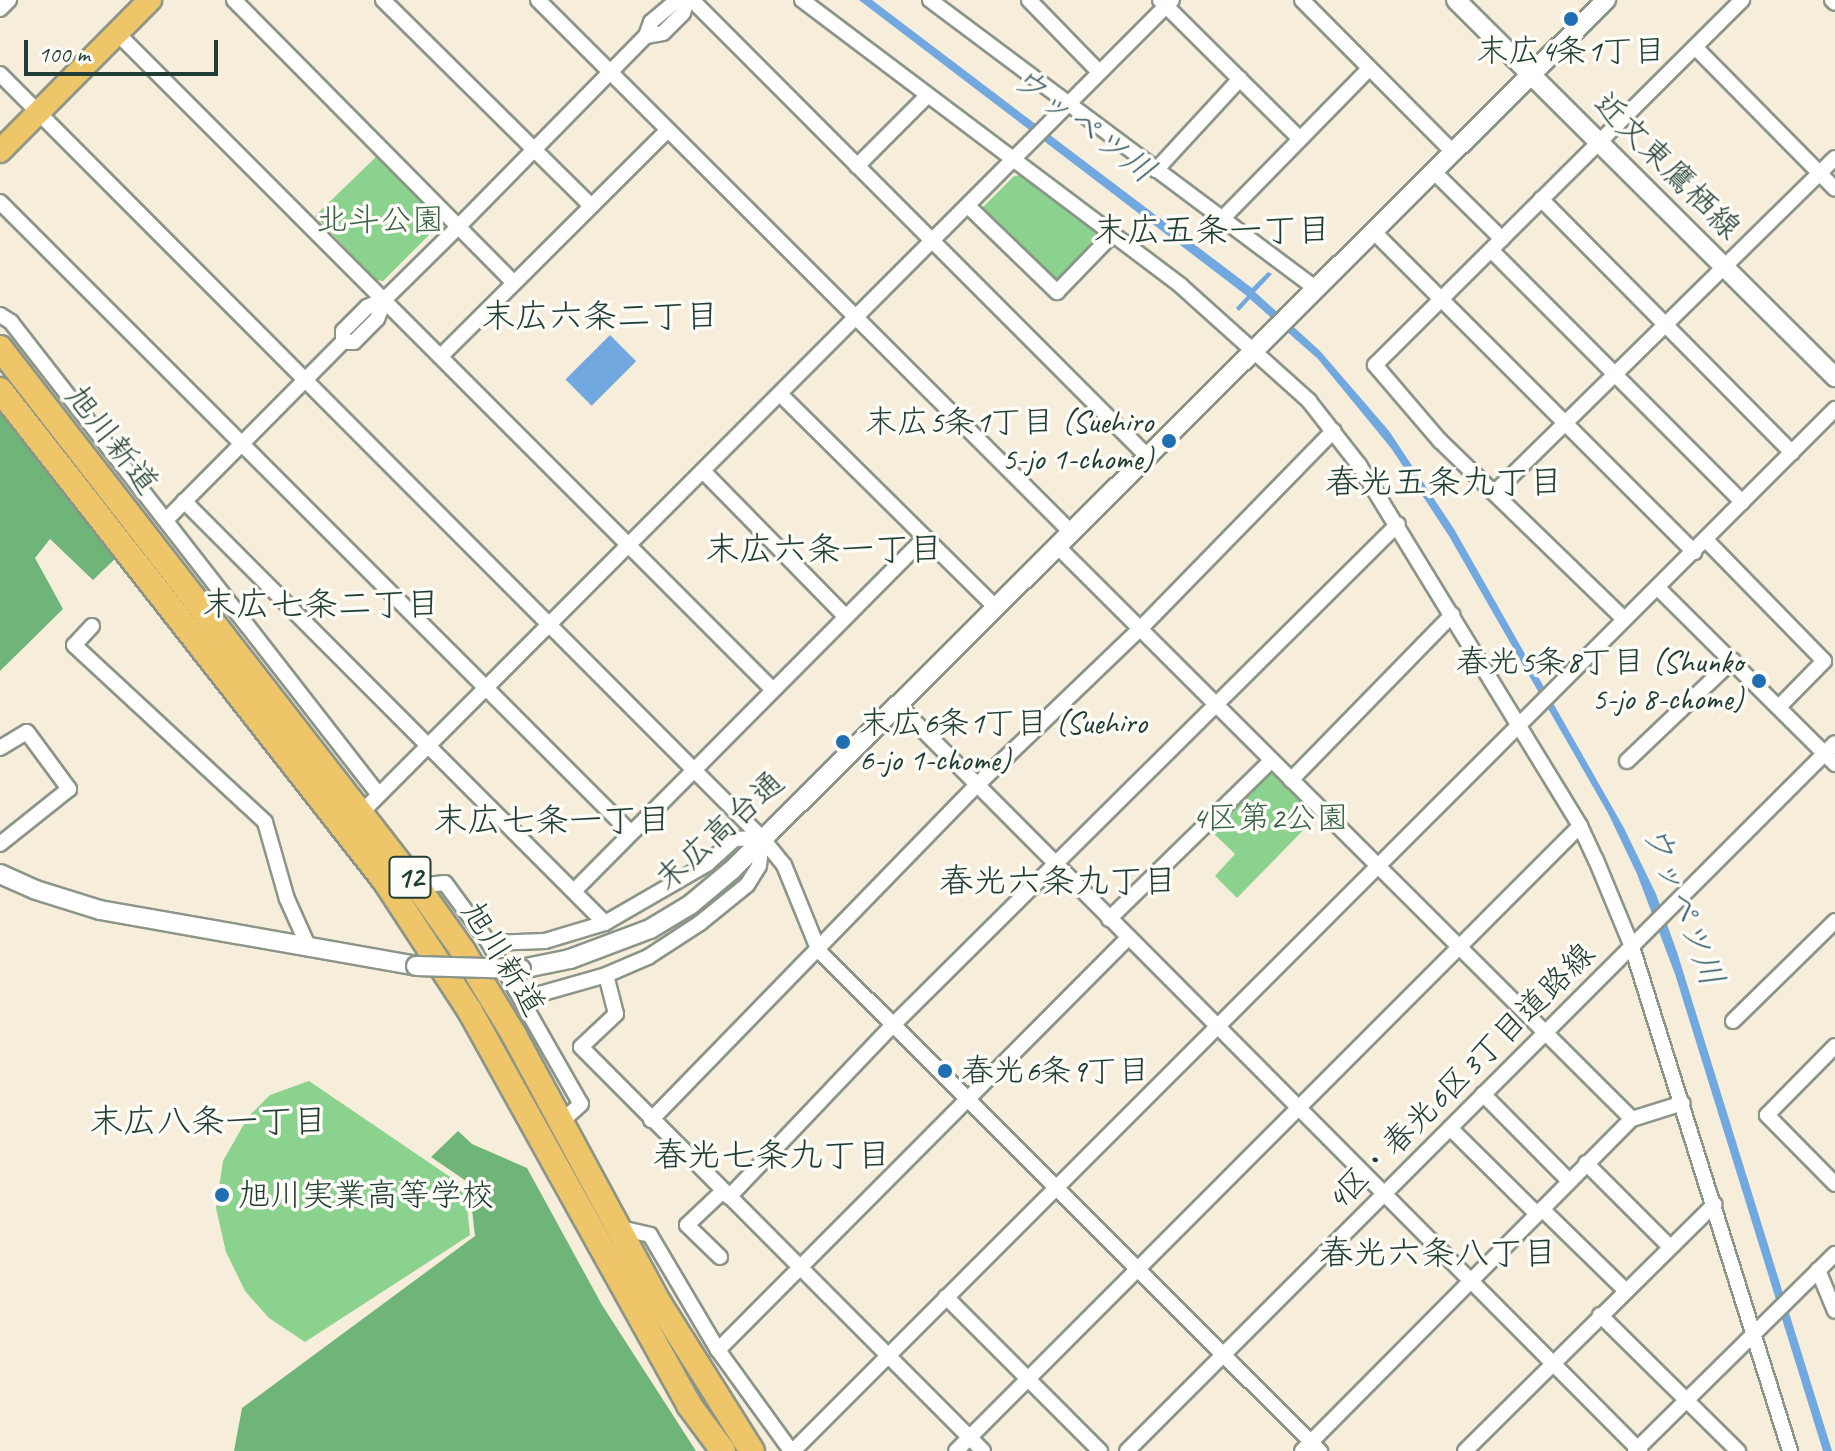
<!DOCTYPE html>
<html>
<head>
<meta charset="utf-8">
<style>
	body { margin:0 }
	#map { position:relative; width:1835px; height:1451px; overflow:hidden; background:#f7eddb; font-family:Caveat,"Klee One",sans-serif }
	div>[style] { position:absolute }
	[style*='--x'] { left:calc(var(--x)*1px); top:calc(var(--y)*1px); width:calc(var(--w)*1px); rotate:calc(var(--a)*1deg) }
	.green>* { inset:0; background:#8ad28d }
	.forest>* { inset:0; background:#6fb478 }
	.water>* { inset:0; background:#70a8df; transform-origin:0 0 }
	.roads { filter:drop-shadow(2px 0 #8b9588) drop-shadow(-2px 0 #8b9588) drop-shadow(0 2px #8b9588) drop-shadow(0 -2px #8b9588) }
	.minor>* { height:14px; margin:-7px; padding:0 7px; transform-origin:7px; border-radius:7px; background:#fff }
	.tertiary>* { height:18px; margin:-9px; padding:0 9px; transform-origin:9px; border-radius:9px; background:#fff }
	.primary>* { height:22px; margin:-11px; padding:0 11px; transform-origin:11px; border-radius:11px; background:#eec569 }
	.trunk>* { height:24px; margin:-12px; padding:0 12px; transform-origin:12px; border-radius:12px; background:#eec569 }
	.bridges { filter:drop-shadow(2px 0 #8b9588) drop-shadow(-2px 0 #8b9588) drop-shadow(0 2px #8b9588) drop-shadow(0 -2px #8b9588) }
	.tertiary-bridge>* { height:18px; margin:-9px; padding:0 9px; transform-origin:9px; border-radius:9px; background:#fff }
	.dots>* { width:22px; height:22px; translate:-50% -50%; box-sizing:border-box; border:4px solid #fdfcf7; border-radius:50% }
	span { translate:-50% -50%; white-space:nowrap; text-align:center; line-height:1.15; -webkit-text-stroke:7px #fdfcf7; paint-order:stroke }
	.shield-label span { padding:2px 6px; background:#fdfcf7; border:2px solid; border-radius:6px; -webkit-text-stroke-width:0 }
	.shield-label { font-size:30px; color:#1f3d34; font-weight:700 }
	.poi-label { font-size:32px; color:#1f3d34 }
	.right { translate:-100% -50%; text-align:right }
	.left { translate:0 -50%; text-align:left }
	.street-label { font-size:32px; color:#1f3d34 }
	.park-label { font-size:32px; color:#3a624a }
	.water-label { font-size:34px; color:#375d67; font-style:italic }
	.neighbourhood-label { font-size:34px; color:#1f3d34 }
	.scale { position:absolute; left:24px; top:40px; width:194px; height:36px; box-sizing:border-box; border:4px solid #1f3d34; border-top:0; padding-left:10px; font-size:24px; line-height:28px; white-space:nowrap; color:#1f3d34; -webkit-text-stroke:6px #fdfcf7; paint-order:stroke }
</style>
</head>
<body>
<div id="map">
	<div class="green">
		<i style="clip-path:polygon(379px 154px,440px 216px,440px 224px,383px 281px,376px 280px,315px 216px)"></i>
		<i style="clip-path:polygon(1023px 175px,1099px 234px,1057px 281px,1051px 281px,981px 209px,1014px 176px)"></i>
		<i style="clip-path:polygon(1266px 774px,1275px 774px,1317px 816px,1237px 898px,1215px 876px,1235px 854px,1212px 832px)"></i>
		<i style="clip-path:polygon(309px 1081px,465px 1187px,470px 1235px,305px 1342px,269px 1318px,245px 1291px,226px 1252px,216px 1208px,223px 1161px,248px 1117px,270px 1095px)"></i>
	</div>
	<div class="forest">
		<i style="clip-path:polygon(0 412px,117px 557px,93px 580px,50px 539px,35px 558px,63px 609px,0 671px)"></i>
		<i style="clip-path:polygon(458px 1131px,472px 1144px,527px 1168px,602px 1305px,696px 1451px,234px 1451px,242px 1408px,475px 1236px,469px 1183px,431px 1157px)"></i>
	</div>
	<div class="water">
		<i style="clip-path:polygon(859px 0,872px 0,1252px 288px,1268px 272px,1272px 274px,1255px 292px,1320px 351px,1389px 431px,1454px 529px,1624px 828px,1656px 894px,1677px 952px,1832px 1451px,1823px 1451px,1675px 974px,1637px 874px,1608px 813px,1449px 536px,1391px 448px,1318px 359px,1250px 299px,1239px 311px,1236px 308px,1247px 296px)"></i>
		<i style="left:610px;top:335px;width:37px;height:63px;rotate:45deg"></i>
	</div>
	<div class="roads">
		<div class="minor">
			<i style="--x:234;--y:0;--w:398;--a:45.3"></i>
			<i style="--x:383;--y:0;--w:293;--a:44.7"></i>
			<i style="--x:538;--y:0;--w:754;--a:44.95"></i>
			<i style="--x:692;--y:0;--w:646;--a:45.06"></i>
			<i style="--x:802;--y:0;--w:475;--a:37"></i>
			<i style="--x:1181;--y:286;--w:172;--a:41.9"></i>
			<i style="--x:1309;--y:401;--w:81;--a:52"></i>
			<i style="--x:1359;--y:465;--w:423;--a:58.5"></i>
			<i style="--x:1580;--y:826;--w:38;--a:65"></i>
			<i style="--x:1596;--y:860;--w:94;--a:67.5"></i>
			<i style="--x:1632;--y:947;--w:528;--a:72.59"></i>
			<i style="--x:930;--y:0;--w:482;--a:36.8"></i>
			<i style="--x:1029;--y:0;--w:100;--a:45.8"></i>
			<i style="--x:1160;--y:0;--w:197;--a:44.8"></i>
			<i style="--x:1302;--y:0;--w:214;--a:45.2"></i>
			<i style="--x:1832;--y:0;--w:4;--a:45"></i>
			<i style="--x:0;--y:9;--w:13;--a:-45"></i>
			<i style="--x:117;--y:33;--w:928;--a:45.04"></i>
			<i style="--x:646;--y:36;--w:17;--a:-10"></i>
			<i style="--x:663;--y:33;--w:28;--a:-45"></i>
			<i style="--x:683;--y:13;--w:14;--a:-73"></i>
			<i style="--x:1695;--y:47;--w:199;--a:45.4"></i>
			<i style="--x:0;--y:74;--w:1079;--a:45.08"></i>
			<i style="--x:762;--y:838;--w:35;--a:51"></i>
			<i style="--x:784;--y:865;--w:93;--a:67.9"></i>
			<i style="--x:819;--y:951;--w:708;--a:44.94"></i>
			<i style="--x:857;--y:166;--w:99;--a:-45"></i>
			<i style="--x:1156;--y:170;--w:124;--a:-47.3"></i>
			<i style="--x:1433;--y:171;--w:97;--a:44.6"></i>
			<i style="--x:1541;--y:199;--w:357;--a:45.3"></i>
			<i style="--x:0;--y:202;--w:892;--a:45"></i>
			<i style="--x:968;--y:206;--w:124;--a:44"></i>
			<i style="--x:1057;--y:292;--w:79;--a:-46"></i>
			<i style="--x:1222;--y:219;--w:210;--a:-45.6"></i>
			<i style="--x:1374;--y:232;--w:453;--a:45"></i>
			<i style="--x:1491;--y:250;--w:356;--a:45.1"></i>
			<i style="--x:0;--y:315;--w:13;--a:32"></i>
			<i style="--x:11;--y:322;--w:599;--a:52.12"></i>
			<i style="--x:343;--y:342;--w:11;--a:-90"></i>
			<i style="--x:343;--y:331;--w:34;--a:-45"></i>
			<i style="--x:367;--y:307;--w:20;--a:-24"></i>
			<i style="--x:385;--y:299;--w:103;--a:-44.6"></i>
			<i style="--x:458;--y:227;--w:268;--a:-45.5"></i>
			<i style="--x:646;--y:36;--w:15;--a:-70"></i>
			<i style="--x:651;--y:22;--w:34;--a:-40"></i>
			<i style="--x:441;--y:356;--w:320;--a:-44.9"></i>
			<i style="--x:780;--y:394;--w:304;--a:44.7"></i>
			<i style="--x:703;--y:471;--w:204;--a:45.6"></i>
			<i style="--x:1494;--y:493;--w:478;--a:-44.5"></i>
			<i style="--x:184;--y:501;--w:596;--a:45.07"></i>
			<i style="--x:166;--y:520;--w:251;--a:-45.2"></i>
			<i style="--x:343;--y:342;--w:11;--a:0"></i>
			<i style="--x:354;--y:342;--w:33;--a:-45"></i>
			<i style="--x:377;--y:319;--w:22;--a:-68"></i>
			<i style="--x:1706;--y:540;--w:169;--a:45.7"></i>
			<i style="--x:1824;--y:661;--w:64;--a:134.4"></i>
			<i style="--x:1058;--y:547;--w:810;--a:44.9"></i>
			<i style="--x:1658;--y:588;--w:250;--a:44.8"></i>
			<i style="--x:1624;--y:619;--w:256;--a:-135.9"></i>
			<i style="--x:1440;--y:441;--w:100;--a:-130.5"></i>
			<i style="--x:1375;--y:365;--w:518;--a:-44.84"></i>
			<i style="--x:92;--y:626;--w:26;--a:133"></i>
			<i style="--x:74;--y:645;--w:260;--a:42.8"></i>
			<i style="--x:265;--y:822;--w:80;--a:74.1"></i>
			<i style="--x:287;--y:899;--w:54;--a:65.8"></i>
			<i style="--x:899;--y:706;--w:1051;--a:45.15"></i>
			<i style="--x:0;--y:748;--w:31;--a:-31"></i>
			<i style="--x:27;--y:732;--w:71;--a:53.6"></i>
			<i style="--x:69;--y:789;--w:88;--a:141.4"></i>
			<i style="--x:1627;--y:761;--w:146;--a:-43.6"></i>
			<i style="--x:1291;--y:780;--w:231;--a:-45.7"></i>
			<i style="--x:361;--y:813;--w:1148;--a:-45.07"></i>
			<i style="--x:417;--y:886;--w:28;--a:-6"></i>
			<i style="--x:445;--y:883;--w:74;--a:53.7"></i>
			<i style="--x:489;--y:943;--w:185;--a:60.3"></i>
			<i style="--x:581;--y:1104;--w:28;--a:138"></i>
			<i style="--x:574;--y:891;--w:497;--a:-45.2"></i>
			<i style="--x:1109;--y:919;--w:226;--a:-44.3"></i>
			<i style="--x:489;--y:943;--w:56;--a:-2"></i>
			<i style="--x:545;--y:941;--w:63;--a:-16.7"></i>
			<i style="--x:605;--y:923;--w:118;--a:-30"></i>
			<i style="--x:707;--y:864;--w:38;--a:-42"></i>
			<i style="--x:735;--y:839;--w:27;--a:-2"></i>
			<i style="--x:606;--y:975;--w:40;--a:75.6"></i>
			<i style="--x:616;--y:1014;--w:48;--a:136.7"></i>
			<i style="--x:581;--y:1047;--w:570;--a:45.14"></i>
			<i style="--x:522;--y:999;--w:87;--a:-15.9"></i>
			<i style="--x:606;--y:975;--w:46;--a:-23.2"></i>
			<i style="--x:648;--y:957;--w:62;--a:-33.2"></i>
			<i style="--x:700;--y:923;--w:60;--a:-39"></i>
			<i style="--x:747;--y:885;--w:22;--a:-58"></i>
			<i style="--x:759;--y:866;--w:28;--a:-84"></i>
			<i style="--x:1733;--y:1021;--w:143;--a:-44.4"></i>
			<i style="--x:1835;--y:1046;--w:97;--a:134.6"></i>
			<i style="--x:1767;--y:1115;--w:97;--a:45.4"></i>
			<i style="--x:1483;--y:1094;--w:122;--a:45.3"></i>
			<i style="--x:651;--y:1120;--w:466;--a:-45.8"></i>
			<i style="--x:976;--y:786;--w:227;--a:-43.8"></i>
			<i style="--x:1140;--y:629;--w:277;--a:-45.7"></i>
			<i style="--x:1450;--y:1128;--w:122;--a:44.7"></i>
			<i style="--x:1586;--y:1163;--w:119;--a:45"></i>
			<i style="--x:729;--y:1197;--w:238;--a:-46.4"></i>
			<i style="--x:893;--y:1025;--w:711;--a:-44.77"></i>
			<i style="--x:1542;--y:1209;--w:116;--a:44.3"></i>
			<i style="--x:616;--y:1227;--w:35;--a:13"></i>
			<i style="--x:650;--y:1235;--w:134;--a:59.4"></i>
			<i style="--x:718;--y:1350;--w:125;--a:54.1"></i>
			<i style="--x:720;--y:1257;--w:46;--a:-135.9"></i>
			<i style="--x:687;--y:1225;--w:50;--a:-43.4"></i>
			<i style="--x:1818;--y:1270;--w:44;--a:67.5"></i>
			<i style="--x:946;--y:1297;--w:218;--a:45"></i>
			<i style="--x:1600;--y:1315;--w:194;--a:44.6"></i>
			<i style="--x:718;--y:1350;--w:581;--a:-45.14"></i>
			<i style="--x:793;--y:1451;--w:1474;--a:-45"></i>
			<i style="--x:956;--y:1451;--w:883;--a:-45.05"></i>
			<i style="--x:1127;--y:1451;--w:1001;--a:-45"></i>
			<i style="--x:1302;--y:1451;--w:468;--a:-45.2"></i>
			<i style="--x:1632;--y:1119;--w:53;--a:-17.4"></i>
			<i style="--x:1465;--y:1451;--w:351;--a:-44.7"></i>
			<i style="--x:1635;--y:1451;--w:281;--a:-44.6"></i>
		</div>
		<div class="tertiary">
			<i style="--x:1456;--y:0;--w:535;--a:44.85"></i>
			<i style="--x:0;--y:874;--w:39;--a:24"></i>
			<i style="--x:36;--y:890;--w:67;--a:17.4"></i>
			<i style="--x:100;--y:910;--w:321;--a:10"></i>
			<i style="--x:521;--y:969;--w:50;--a:-11.5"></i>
			<i style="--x:570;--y:959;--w:85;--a:-20.6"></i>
			<i style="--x:650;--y:929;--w:47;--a:-31"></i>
			<i style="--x:690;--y:905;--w:56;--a:-39.9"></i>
			<i style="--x:733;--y:869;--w:1232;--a:-44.87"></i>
		</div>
		<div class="primary">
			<i style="--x:0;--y:151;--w:213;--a:-45.2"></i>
		</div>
		<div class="trunk">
			<i style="--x:0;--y:348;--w:681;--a:52.22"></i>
			<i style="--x:417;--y:886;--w:80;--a:54.7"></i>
			<i style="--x:463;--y:951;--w:98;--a:58.7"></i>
			<i style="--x:514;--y:1035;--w:305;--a:61.6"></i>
			<i style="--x:659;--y:1303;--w:175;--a:57.9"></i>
			<i style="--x:0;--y:390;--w:624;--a:51.9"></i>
			<i style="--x:385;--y:881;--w:155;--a:56.8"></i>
			<i style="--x:470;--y:1011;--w:451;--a:60.9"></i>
			<i style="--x:689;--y:1405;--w:57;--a:53.5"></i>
		</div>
	</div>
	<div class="bridges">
		<div class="tertiary-bridge">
			<i style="--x:416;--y:966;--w:105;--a:1.6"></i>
		</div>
	</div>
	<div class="dots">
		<i style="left:1571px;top:19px;background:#1f6fb2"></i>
		<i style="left:1169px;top:441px;background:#1f6fb2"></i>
		<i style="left:1759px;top:681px;background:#1f6fb2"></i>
		<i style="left:843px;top:742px;background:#1f6fb2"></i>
		<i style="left:945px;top:1071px;background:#1f6fb2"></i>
		<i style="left:222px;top:1195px;background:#1f6fb2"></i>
	</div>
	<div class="shield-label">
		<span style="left:410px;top:877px">12</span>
	</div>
	<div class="poi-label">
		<span style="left:1571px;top:51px">末広4条1丁目</span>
		<span class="right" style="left:1153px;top:441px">末広5条1丁目 (Suehiro<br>5-jo 1-chome)</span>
		<span class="right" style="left:1743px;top:681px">春光5条8丁目 (Shunko<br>5-jo 8-chome)</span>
		<span class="left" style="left:859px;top:742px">末広6条1丁目 (Suehiro<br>6-jo 1-chome)</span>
		<span class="left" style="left:961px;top:1071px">春光6条9丁目</span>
		<span class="left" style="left:238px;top:1195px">旭川実業高等学校</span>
	</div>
	<div class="street-label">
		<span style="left:1667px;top:166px;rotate:45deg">近文東鷹栖線</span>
		<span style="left:112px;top:440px;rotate:52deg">旭川新道</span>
		<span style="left:720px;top:831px;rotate:-42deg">末広高台通</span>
		<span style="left:503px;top:959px;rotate:58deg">旭川新道</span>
		<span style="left:1461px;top:1077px;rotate:-45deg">4区・春光6区3丁目道路線</span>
	</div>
	<div class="park-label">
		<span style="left:380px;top:220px">北斗公園</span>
		<span style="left:1270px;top:818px">4区第2公園</span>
	</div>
	<div class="water-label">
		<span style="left:1084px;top:124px;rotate:37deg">ウッペツ川</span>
		<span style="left:1684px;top:905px;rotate:69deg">ウッペツ川</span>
	</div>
	<div class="neighbourhood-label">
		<span style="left:1212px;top:230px">末広五条一丁目</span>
		<span style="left:600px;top:316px">末広六条二丁目</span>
		<span style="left:1444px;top:482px">春光五条九丁目</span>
		<span style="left:824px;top:549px">末広六条一丁目</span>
		<span style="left:321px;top:604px">末広七条二丁目</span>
		<span style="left:552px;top:820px">末広七条一丁目</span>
		<span style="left:1058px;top:881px">春光六条九丁目</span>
		<span style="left:208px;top:1121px">末広八条一丁目</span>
		<span style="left:772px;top:1155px">春光七条九丁目</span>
		<span style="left:1438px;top:1253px">春光六条八丁目</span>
	</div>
	<div class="scale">100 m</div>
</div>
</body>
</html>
